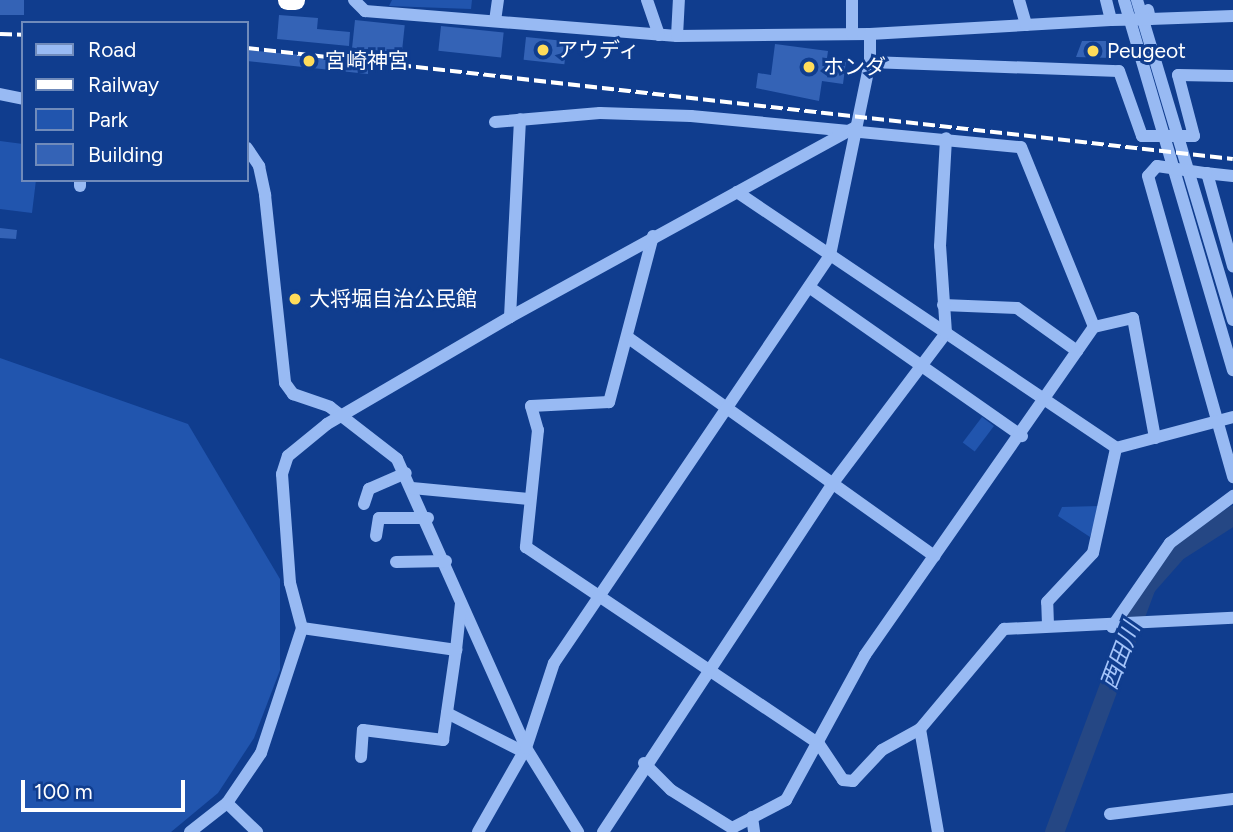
<!DOCTYPE html>
<html>
<head>
<meta charset="utf-8">
<style>
	body { margin:0 }
	#map { position:relative; width:1233px; height:832px; overflow:hidden; background:#103d8e; font-family:Figtree,"Noto Sans JP",sans-serif }
	div>[style] { position:absolute }
	[style*='--x'] { left:calc(var(--x)*1px); top:calc(var(--y)*1px); width:calc(var(--w)*1px); rotate:calc(var(--a)*1deg) }
	.green>* { inset:0; background:#2155ae; transform-origin:0 0 }
	.river>* { height:19px; margin:-9.5px; padding:0 9.5px; transform-origin:9.5px; border-radius:9.5px; background:#254784 }
	.building>* { inset:0; background:#3463b6; transform-origin:0 0 }
	.minor>* { height:12px; margin:-6px; padding:0 6px; transform-origin:6px; border-radius:6px; background:#98baf3 }
	.highway>* { height:19px; margin:-9.5px; padding:0 9.5px; transform-origin:9.5px; border-radius:9.5px; background:#fff }
	.rail>* { height:3.5px; margin-top:-1.75px; transform-origin:0; background:repeating-linear-gradient(90deg,#fff 0 12px,transparent 0 17px) }
	.minor-bridge>* { height:12px; margin:-6px; padding:0 6px; transform-origin:6px; border-radius:6px; background:#98baf3 }
	.dots>* { width:19px; height:19px; translate:-50% -50%; box-sizing:border-box; border:4px solid #103d8e; border-radius:50% }
	span { translate:-50% -50%; white-space:nowrap; text-align:center; line-height:1.15; -webkit-text-stroke:6px #103d8e; paint-order:stroke }
	.poi-label { font-size:21px; color:#fff }
	.left { translate:0 -50%; text-align:left }
	.water-label { font-size:23px; color:#a4c4fa; font-style:italic }
	.legend { position:absolute; left:21px; top:21px; width:228px; height:161px; box-sizing:border-box; background:#103d8e; border:2px solid #708bbb; margin:0; padding:9px 12px; list-style:none; font-size:21px; color:#fff }
	.legend li { display:flex; align-items:center; gap:14px; height:35px }
	.legend b { width:35px; border:2px solid #708bbb }
	.scale { position:absolute; left:21px; top:780px; width:164px; height:32px; box-sizing:border-box; border:4px solid #fff; border-top:0; padding-left:9px; font-size:21px; line-height:24px; white-space:nowrap; color:#fff; -webkit-text-stroke:5px #103d8e; paint-order:stroke }
</style>
</head>
<body>
<div id="map">
	<div class="green">
		<i style="clip-path:polygon(392px 0,472px 0,471px 9px,389px 6px)"></i>
		<i style="clip-path:polygon(0 141px,23px 144px,23px 180px,36px 180px,32px 213px,0 209px)"></i>
		<i style="clip-path:polygon(0 358px,188px 424px,280px 579px,280px 670px,254px 738px,218px 793px,171px 832px,0 832px)"></i>
		<i style="left:982px;top:417px;width:15px;height:32px;rotate:37deg"></i>
		<i style="clip-path:polygon(1099px 506px,1090px 537px,1058px 516px,1062px 507px)"></i>
	</div>
	<div class="river">
		<i style="--x:1054;--y:832;--w:263;--a:-69.5"></i>
		<i style="--x:1146;--y:586;--w:47;--a:-48.5"></i>
		<i style="--x:1177;--y:551;--w:67;--a:-32.7"></i>
	</div>
	<div class="building">
		<i style="left:0;top:0;width:24px;height:15px"></i>
		<i style="clip-path:polygon(279px 15px,318px 18px,317px 29px,350px 32px,349px 46px,277px 39px)"></i>
		<i style="left:355px;top:20px;width:50px;height:28px;rotate:6deg"></i>
		<i style="left:441px;top:26px;width:63px;height:25px;rotate:6deg"></i>
		<i style="left:526px;top:37px;width:41px;height:23px;rotate:6deg"></i>
		<i style="clip-path:polygon(1082px 41px,1111px 41px,1111px 58px,1076px 57px)"></i>
		<i style="clip-path:polygon(775px 44px,828px 51px,827px 58px,846px 61px,843px 84px,822px 81px,819px 101px,756px 88px,758px 73px,771px 75px)"></i>
		<i style="clip-path:polygon(247px 50px,369px 61px,368px 74px,247px 61px)"></i>
		<i style="clip-path:polygon(0 228px,17px 230px,16px 239px,0 238px)"></i>
		<i style="clip-path:polygon(288px 293px,303px 295px,301px 305px,287px 302px)"></i>
	</div>
	<div class="minor">
		<i style="--x:354;--y:0;--w:16;--a:45"></i>
		<i style="--x:365;--y:11;--w:313;--a:4.6"></i>
		<i style="--x:677;--y:36;--w:193;--a:-0.6"></i>
		<i style="--x:870;--y:34;--w:241;--a:-3.3"></i>
		<i style="--x:1111;--y:20;--w:21;--a:-104"></i>
		<i style="--x:647;--y:0;--w:37;--a:71"></i>
		<i style="--x:1019;--y:0;--w:26;--a:74"></i>
		<i style="--x:1124;--y:0;--w:386;--a:73.6"></i>
		<i style="--x:1137;--y:0;--w:334;--a:73.3"></i>
		<i style="--x:1148;--y:10;--w:9;--a:77"></i>
		<i style="--x:1150;--y:19;--w:83;--a:-2.1"></i>
		<i style="--x:495;--y:21;--w:21;--a:-82"></i>
		<i style="--x:852;--y:34;--w:34;--a:-90"></i>
		<i style="--x:677;--y:36;--w:36;--a:-87"></i>
		<i style="--x:870;--y:62;--w:249;--a:2.1"></i>
		<i style="--x:1119;--y:71;--w:69;--a:70.5"></i>
		<i style="--x:0;--y:94;--w:24;--a:12"></i>
		<i style="--x:495;--y:122;--w:105;--a:-4.9"></i>
		<i style="--x:600;--y:113;--w:91;--a:1.9"></i>
		<i style="--x:691;--y:116;--w:331;--a:5.4"></i>
		<i style="--x:1021;--y:147;--w:194;--a:67.9"></i>
		<i style="--x:1194;--y:136;--w:63;--a:-104.7"></i>
		<i style="--x:1178;--y:75;--w:55;--a:1"></i>
		<i style="--x:247;--y:148;--w:22;--a:56"></i>
		<i style="--x:259;--y:166;--w:30;--a:78"></i>
		<i style="--x:265;--y:195;--w:189;--a:83.9"></i>
		<i style="--x:285;--y:383;--w:14;--a:54"></i>
		<i style="--x:293;--y:394;--w:39;--a:19"></i>
		<i style="--x:330;--y:407;--w:85;--a:37.8"></i>
		<i style="--x:397;--y:459;--w:316;--a:65.9"></i>
		<i style="--x:526;--y:748;--w:99;--a:58.2"></i>
		<i style="--x:1157;--y:166;--w:13;--a:132"></i>
		<i style="--x:1148;--y:176;--w:313;--a:74.2"></i>
		<i style="--x:1205;--y:173;--w:28;--a:6"></i>
		<i style="--x:1207;--y:173;--w:97;--a:74.4"></i>
		<i style="--x:80;--y:180;--w:6;--a:90"></i>
		<i style="--x:737;--y:192;--w:457;--a:34"></i>
		<i style="--x:1116;--y:448;--w:121;--a:-14.8"></i>
		<i style="--x:653;--y:236;--w:172;--a:104.8"></i>
		<i style="--x:609;--y:402;--w:78;--a:177.1"></i>
		<i style="--x:531;--y:406;--w:25;--a:74"></i>
		<i style="--x:538;--y:430;--w:118;--a:95.9"></i>
		<i style="--x:526;--y:547;--w:353;--a:33.9"></i>
		<i style="--x:819;--y:744;--w:43;--a:56.3"></i>
		<i style="--x:843;--y:780;--w:10;--a:6"></i>
		<i style="--x:853;--y:781;--w:42;--a:-46.9"></i>
		<i style="--x:882;--y:750;--w:43;--a:-28.9"></i>
		<i style="--x:920;--y:729;--w:131;--a:-50"></i>
		<i style="--x:1004;--y:629;--w:229;--a:-2.8"></i>
		<i style="--x:809;--y:287;--w:260;--a:35"></i>
		<i style="--x:943;--y:305;--w:74;--a:2.3"></i>
		<i style="--x:1017;--y:308;--w:74;--a:35.6"></i>
		<i style="--x:510;--y:317;--w:198;--a:-87.1"></i>
		<i style="--x:630;--y:339;--w:374;--a:35.5"></i>
		<i style="--x:412;--y:488;--w:117;--a:5.4"></i>
		<i style="--x:364;--y:504;--w:16;--a:-72"></i>
		<i style="--x:369;--y:489;--w:40;--a:-23.4"></i>
		<i style="--x:376;--y:536;--w:18;--a:-81"></i>
		<i style="--x:379;--y:518;--w:49;--a:0"></i>
		<i style="--x:396;--y:562;--w:50;--a:-1.1"></i>
		<i style="--x:1048;--y:625;--w:23;--a:-92"></i>
		<i style="--x:1047;--y:602;--w:67;--a:-46.8"></i>
		<i style="--x:1093;--y:553;--w:107;--a:-77.6"></i>
		<i style="--x:1112;--y:627;--w:102;--a:-55.4"></i>
		<i style="--x:1170;--y:543;--w:79;--a:-36.7"></i>
		<i style="--x:302;--y:628;--w:156;--a:8.1"></i>
		<i style="--x:456;--y:650;--w:47;--a:-83.9"></i>
		<i style="--x:447;--y:713;--w:86;--a:26.9"></i>
		<i style="--x:920;--y:729;--w:105;--a:80.1"></i>
		<i style="--x:361;--y:757;--w:27;--a:-86"></i>
		<i style="--x:363;--y:730;--w:81;--a:7.1"></i>
		<i style="--x:443;--y:740;--w:91;--a:-81.8"></i>
		<i style="--x:644;--y:763;--w:38;--a:45"></i>
		<i style="--x:671;--y:790;--w:72;--a:31.9"></i>
		<i style="--x:732;--y:828;--w:61;--a:-27.4"></i>
		<i style="--x:786;--y:800;--w:165;--a:-61.4"></i>
		<i style="--x:865;--y:655;--w:400;--a:-55.1"></i>
		<i style="--x:1094;--y:327;--w:40;--a:-13"></i>
		<i style="--x:1133;--y:318;--w:122;--a:79.6"></i>
		<i style="--x:227;--y:803;--w:42;--a:44"></i>
		<i style="--x:1110;--y:814;--w:124;--a:-7"></i>
		<i style="--x:752;--y:817;--w:15;--a:82"></i>
		<i style="--x:190;--y:832;--w:47;--a:-38.1"></i>
		<i style="--x:227;--y:803;--w:60;--a:-55.8"></i>
		<i style="--x:261;--y:753;--w:132;--a:-71.8"></i>
		<i style="--x:302;--y:628;--w:47;--a:-104.9"></i>
		<i style="--x:290;--y:583;--w:109;--a:-94.2"></i>
		<i style="--x:282;--y:474;--w:19;--a:-72"></i>
		<i style="--x:288;--y:456;--w:50;--a:-39.4"></i>
		<i style="--x:327;--y:424;--w:212;--a:-30.3"></i>
		<i style="--x:510;--y:317;--w:393;--a:-28.8"></i>
		<i style="--x:478;--y:832;--w:97;--a:-60.3"></i>
		<i style="--x:526;--y:748;--w:89;--a:-71.8"></i>
		<i style="--x:554;--y:663;--w:493;--a:-55.9"></i>
		<i style="--x:830;--y:255;--w:197;--a:-78.3"></i>
		<i style="--x:870;--y:62;--w:28;--a:-90"></i>
		<i style="--x:603;--y:832;--w:418;--a:-56.6"></i>
		<i style="--x:833;--y:483;--w:188;--a:-53"></i>
		<i style="--x:946;--y:333;--w:87;--a:-93.9"></i>
		<i style="--x:940;--y:246;--w:108;--a:-86.8"></i>
	</div>
	<div class="highway">
		<i style="--x:287;--y:0;--w:8;--a:0"></i>
	</div>
	<div class="rail">
		<i style="--x:0;--y:34;--w:23;--a:2"></i>
		<i style="--x:247;--y:48;--w:992;--a:6.42"></i>
	</div>
	<div class="minor-bridge">
		<i style="--x:1111;--y:20;--w:39;--a:-1"></i>
		<i style="--x:1142;--y:136;--w:52;--a:0"></i>
		<i style="--x:1157;--y:166;--w:49;--a:8.3"></i>
	</div>
	<div class="dots">
		<i style="left:543px;top:50px;background:#ffdc5a"></i>
		<i style="left:1093px;top:51px;background:#ffdc5a"></i>
		<i style="left:309px;top:61px;background:#ffdc5a"></i>
		<i style="left:809px;top:67px;background:#ffdc5a"></i>
		<i style="left:295px;top:299px;background:#ffdc5a"></i>
	</div>
	<div class="poi-label">
		<span class="left" style="left:557px;top:50px">アウディ</span>
		<span class="left" style="left:1107px;top:51px">Peugeot</span>
		<span class="left" style="left:325px;top:61px">宮崎神宮</span>
		<span class="left" style="left:823px;top:67px">ホンダ</span>
		<span class="left" style="left:309px;top:299px">大将堀自治公民館</span>
	</div>
	<div class="water-label">
		<span style="left:1120px;top:656px;rotate:-69deg">西田川</span>
	</div>
	<ul class="legend">
	<li><b style="height:9px;background:#98baf3"></b>Road</li>
	<li><b style="height:9px;background:#fff"></b>Railway</li>
	<li><b style="height:19px;background:#2155ae"></b>Park</li>
	<li><b style="height:19px;background:#3463b6"></b>Building</li>
	</ul>
	<div class="scale">100 m</div>
</div>
</body>
</html>
